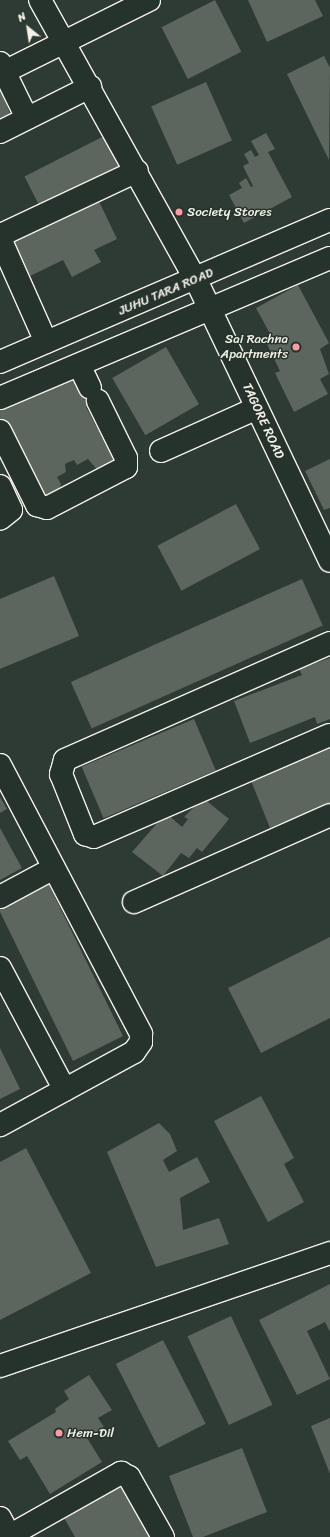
<!DOCTYPE html>
<html>
<head>
<meta charset="utf-8">
<style>
	body { margin:0 }
	#map { position:relative; width:330px; height:1537px; overflow:hidden; background:#2e3b34; font-family:Sriracha,sans-serif }
	div>[style] { position:absolute }
	[style*='--x'] { left:calc(var(--x)*1px); top:calc(var(--y)*1px); width:calc(var(--w)*1px); rotate:calc(var(--a)*1deg) }
	.building>* { inset:0; background:#5c655e; transform-origin:0 0 }
	.roads { filter:drop-shadow(1px 0 #f4f1e8) drop-shadow(-1px 0 #f4f1e8) drop-shadow(0 1px #f4f1e8) drop-shadow(0 -1px #f4f1e8) }
	.minor>* { height:22px; margin:-11px; padding:0 11px; transform-origin:11px; border-radius:11px; background:#26332d }
	.major>* { height:22px; margin:-11px; padding:0 11px; transform-origin:11px; border-radius:11px; background:#26332d }
	.dots>* { width:11px; height:11px; translate:-50% -50%; box-sizing:border-box; border:2px solid #26332d; border-radius:50% }
	span { translate:-50% -50%; white-space:nowrap; text-align:center; line-height:1.15; -webkit-text-stroke:3px #26332d; paint-order:stroke }
	.poi-label { font-size:13px; color:#f4f1e8 }
	.left { translate:0 -50%; text-align:left }
	.right { translate:-100% -50%; text-align:right }
	.street-label { font-size:13px; color:#f4f1e8 }
	.north { position:absolute; left:8px; top:8px; width:40px; height:40px; -webkit-text-stroke:3px #26332d; paint-order:stroke; rotate:330deg; font-size:11px; font-weight:700; line-height:16px; text-align:center; color:#f4f1e8 }
	.north::after { content:''; display:block; margin:auto; width:14px; height:18px; background:#f4f1e8; clip-path:polygon(50% 0,100% 100%,50% 72%,0 100%) }
</style>
</head>
<body>
<div id="map">
	<div class="building">
		<i style="left:215px;top:0;width:58px;height:60px;rotate:63deg"></i>
		<i style="clip-path:polygon(248px 0,315px 0,323px 16px,267px 42px)"></i>
		<i style="clip-path:polygon(324px 56px,330px 68px,329px 160px,287px 74px)"></i>
		<i style="left:206px;top:82px;width:64px;height:60px;rotate:66deg"></i>
		<i style="clip-path:polygon(0 88px,12px 119px,0 125px)"></i>
		<i style="left:110px;top:133px;width:38px;height:96px;rotate:63deg"></i>
		<i style="clip-path:polygon(266px 133px,275px 149px,268px 152px,292px 197px,244px 223px,229px 195px,242px 188px,239px 183px,246px 178px,251px 187px,253px 186px,243px 166px,249px 163px,244px 154px,251px 150px,255px 157px,259px 155px,251px 141px)"></i>
		<i style="clip-path:polygon(95px 193px,117px 239px,94px 250px,101px 262px,72px 277px,63px 260px,30px 276px,11px 235px)"></i>
		<i style="clip-path:polygon(298px 285px,329px 343px,320px 349px,329px 374px,320px 379px,328px 394px,294px 412px,275px 373px,280px 371px,267px 344px,274px 341px,256px 308px)"></i>
		<i style="left:166px;top:347px;width:66px;height:62px;rotate:60deg"></i>
		<i style="clip-path:polygon(72px 371px,90px 405px,86px 407px,116px 463px,99px 472px,88px 459px,77px 465px,74px 460px,65px 464px,66px 472px,57px 477px,61px 484px,59px 490px,43px 499px,0 421px,0 410px)"></i>
		<i style="clip-path:polygon(330px 459px,330px 508px,324px 510px,305px 471px)"></i>
		<i style="left:236px;top:504px;width:51px;height:89px;rotate:62deg"></i>
		<i style="clip-path:polygon(54px 576px,79px 636px,0 669px,0 599px)"></i>
		<i style="left:302px;top:579px;width:51px;height:253px;rotate:66deg"></i>
		<i style="clip-path:polygon(330px 658px,330px 719px,317px 724px,315px 717px,250px 743px,234px 701px,302px 675px,299px 669px)"></i>
		<i style="left:194px;top:719px;width:56px;height:122px;rotate:67deg"></i>
		<i style="clip-path:polygon(330px 740px,330px 804px,270px 828px,248px 773px)"></i>
		<i style="clip-path:polygon(0 797px,7px 809px,0 813px)"></i>
		<i style="clip-path:polygon(203px 798px,229px 819px,202px 852px,197px 848px,189px 858px,181px 853px,163px 876px,132px 852px,166px 813px,182px 827px,188px 819px,184px 817px)"></i>
		<i style="clip-path:polygon(0 828px,22px 868px,0 880px)"></i>
		<i style="clip-path:polygon(48px 883px,123px 1036px,73px 1061px,0 912px,0 907px)"></i>
		<i style="clip-path:polygon(330px 937px,330px 1018px,261px 1053px,228px 988px)"></i>
		<i style="clip-path:polygon(0 1048px,20px 1089px,0 1099px)"></i>
		<i style="clip-path:polygon(261px 1096px,294px 1158px,284px 1164px,304px 1202px,268px 1222px,214px 1121px)"></i>
		<i style="clip-path:polygon(159px 1123px,170px 1134px,177px 1151px,163px 1160px,169px 1172px,197px 1157px,210px 1182px,180px 1198px,183px 1230px,219px 1218px,229px 1244px,156px 1267px,107px 1152px)"></i>
		<i style="clip-path:polygon(26px 1148px,91px 1273px,0 1320px,0 1162px)"></i>
		<i style="clip-path:polygon(330px 1284px,330px 1332px,325px 1322px,307px 1331px,330px 1379px,297px 1395px,259px 1320px)"></i>
		<i style="left:231px;top:1316px;width:98px;height:48px;rotate:65deg"></i>
		<i style="left:163px;top:1340px;width:94px;height:53px;rotate:63deg"></i>
		<i style="clip-path:polygon(89px 1375px,112px 1410px,98px 1418px,104px 1427px,87px 1438px,102px 1462px,50px 1494px,27px 1456px,20px 1460px,8px 1441px,56px 1412px,55px 1409px,69px 1399px,64px 1391px)"></i>
		<i style="clip-path:polygon(330px 1418px,330px 1474px,311px 1426px)"></i>
		<i style="clip-path:polygon(242px 1448px,267px 1512px,203px 1537px,193px 1537px,169px 1476px)"></i>
		<i style="clip-path:polygon(124px 1481px,156px 1537px,75px 1537px,63px 1516px)"></i>
	</div>
	<div class="roads">
		<div class="minor">
			<i style="--x:40;--y:0;--w:321;--a:60.9"></i>
			<i style="--x:196;--y:280;--w:311;--a:64.5"></i>
			<i style="--x:0;--y:63;--w:61;--a:63.9"></i>
			<i style="--x:4;--y:72;--w:162;--a:-26.4"></i>
			<i style="--x:0;--y:132;--w:101;--a:-26.6"></i>
			<i style="--x:46;--y:342;--w:108;--a:-114"></i>
			<i style="--x:2;--y:243;--w:9;--a:-84"></i>
			<i style="--x:3;--y:234;--w:148;--a:-25.2"></i>
			<i style="--x:79;--y:365;--w:25;--a:64"></i>
			<i style="--x:0;--y:431;--w:83;--a:63.4"></i>
			<i style="--x:37;--y:505;--w:10;--a:17"></i>
			<i style="--x:47;--y:508;--w:89;--a:-27.4"></i>
			<i style="--x:126;--y:467;--w:9;--a:-90"></i>
			<i style="--x:126;--y:458;--w:64;--a:-116.2"></i>
			<i style="--x:161;--y:451;--w:105;--a:-24.1"></i>
			<i style="--x:0;--y:486;--w:26;--a:65"></i>
			<i style="--x:11;--y:510;--w:14;--a:141"></i>
			<i style="--x:330;--y:643;--w:290;--a:156.2"></i>
			<i style="--x:65;--y:760;--w:15;--a:106"></i>
			<i style="--x:61;--y:774;--w:65;--a:68.2"></i>
			<i style="--x:85;--y:834;--w:9;--a:18"></i>
			<i style="--x:94;--y:837;--w:257;--a:-23.4"></i>
			<i style="--x:0;--y:765;--w:304;--a:62.3"></i>
			<i style="--x:141;--y:1034;--w:8;--a:90"></i>
			<i style="--x:141;--y:1042;--w:12;--a:125"></i>
			<i style="--x:134;--y:1052;--w:153;--a:151.4"></i>
			<i style="--x:0;--y:897;--w:61;--a:-28.2"></i>
			<i style="--x:134;--y:902;--w:214;--a:-23.9"></i>
			<i style="--x:0;--y:968;--w:138;--a:62"></i>
			<i style="--x:0;--y:1366;--w:349;--a:-18.9"></i>
			<i style="--x:9;--y:1536;--w:129;--a:-29.4"></i>
			<i style="--x:121;--y:1473;--w:9;--a:27"></i>
			<i style="--x:129;--y:1477;--w:69;--a:60.5"></i>
		</div>
		<div class="major">
			<i style="--x:0;--y:362;--w:359;--a:-23.3"></i>
			<i style="--x:0;--y:398;--w:358;--a:-23"></i>
			<i style="--x:0;--y:1518;--w:21;--a:62"></i>
		</div>
	</div>
	<div class="dots">
		<i style="left:179px;top:212px;background:#ff9aa2"></i>
		<i style="left:296px;top:347px;background:#ff9aa2"></i>
		<i style="left:59px;top:1433px;background:#ff9aa2"></i>
	</div>
	<div class="poi-label">
		<span class="left" style="left:187px;top:212px">Society Stores</span>
		<span class="right" style="left:288px;top:347px">Sai Rachna<br>Apartments</span>
		<span class="left" style="left:67px;top:1433px">Hem-Dil</span>
	</div>
	<div class="street-label">
		<span style="left:166px;top:292px;rotate:-23deg">JUHU TARA ROAD</span>
		<span style="left:263px;top:421px;rotate:65deg">TAGORE ROAD</span>
	</div>
	<div class="north">N</div>
</div>
</body>
</html>
